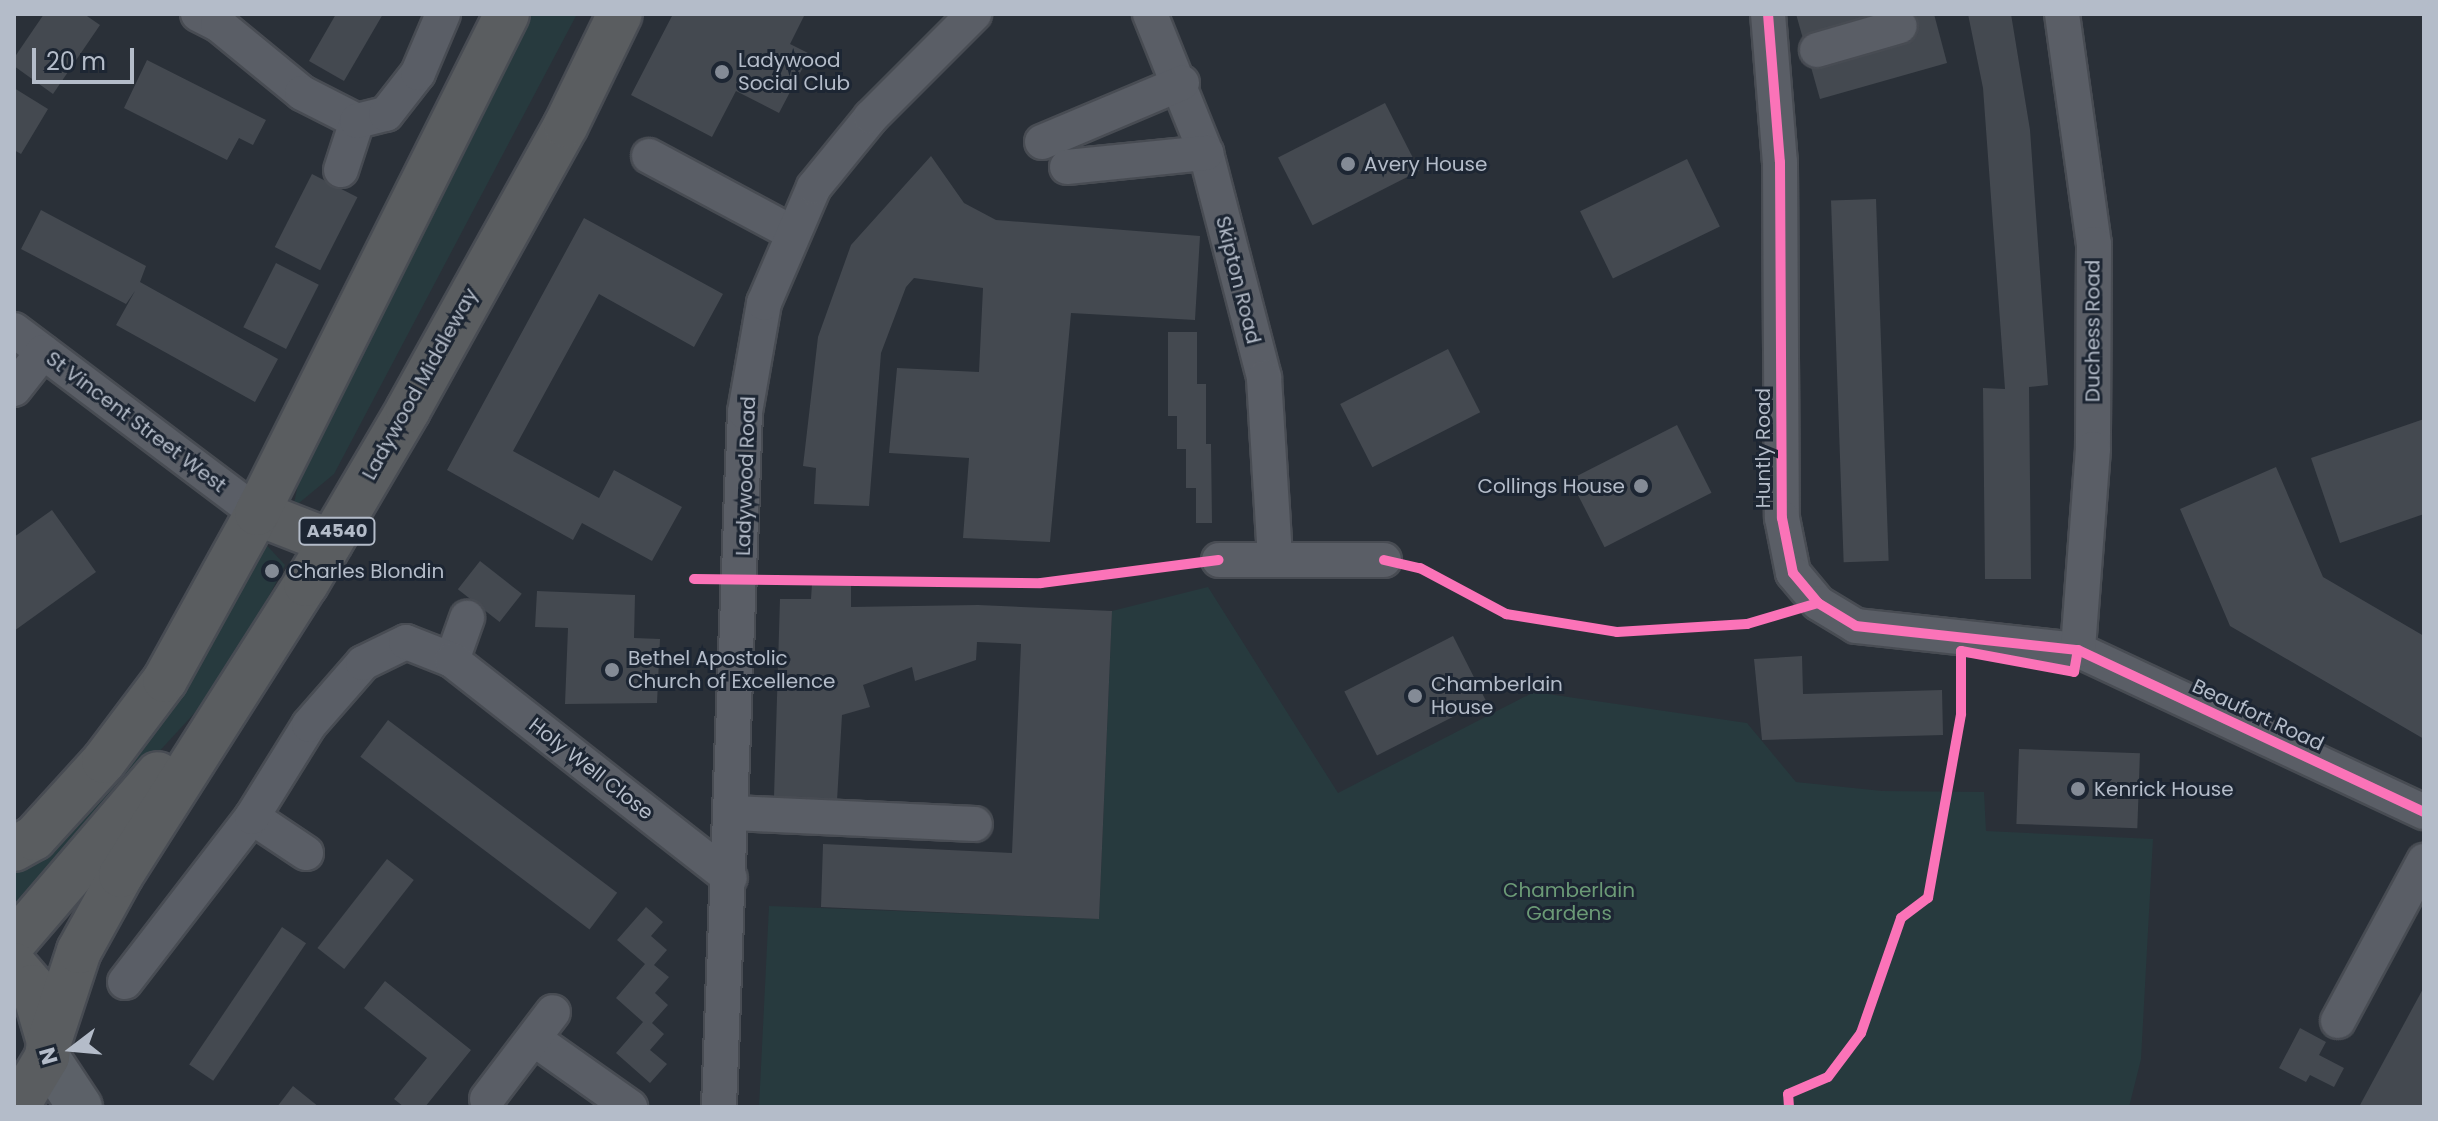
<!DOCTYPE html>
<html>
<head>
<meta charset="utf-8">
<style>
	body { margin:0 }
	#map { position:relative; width:2438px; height:1121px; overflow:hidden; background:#2a3038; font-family:Poppins,sans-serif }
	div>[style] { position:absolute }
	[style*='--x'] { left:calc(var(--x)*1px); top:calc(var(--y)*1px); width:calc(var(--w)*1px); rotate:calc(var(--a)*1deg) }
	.green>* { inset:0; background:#273a3e }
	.building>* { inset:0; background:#444950; transform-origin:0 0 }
	.roads { filter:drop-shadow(2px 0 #484c53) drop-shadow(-2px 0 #484c53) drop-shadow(0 2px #484c53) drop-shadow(0 -2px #484c53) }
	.minor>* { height:34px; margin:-17px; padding:0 17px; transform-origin:17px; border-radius:17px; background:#5a5e66 }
	.major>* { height:44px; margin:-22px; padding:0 22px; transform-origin:22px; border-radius:22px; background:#5c6168 }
	.highway>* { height:44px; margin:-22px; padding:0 22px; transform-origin:22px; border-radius:22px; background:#5a5d60 }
	.cycleway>* { height:10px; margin:-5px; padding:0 5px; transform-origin:5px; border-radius:5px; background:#fb73b8 }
	.dots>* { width:22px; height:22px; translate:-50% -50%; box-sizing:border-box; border:4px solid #1d2633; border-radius:50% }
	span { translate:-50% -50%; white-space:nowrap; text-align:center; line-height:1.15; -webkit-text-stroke:6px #1d2633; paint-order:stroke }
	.shield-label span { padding:2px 6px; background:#1d2633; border:2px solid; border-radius:6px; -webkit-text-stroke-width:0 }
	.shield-label { font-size:18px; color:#b4bcc9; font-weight:700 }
	.poi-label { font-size:20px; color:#b4bcc9 }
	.left { translate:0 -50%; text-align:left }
	.right { translate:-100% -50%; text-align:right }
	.street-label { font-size:20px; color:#b4bcc9 }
	.park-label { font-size:20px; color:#6b9a76 }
	.frame { position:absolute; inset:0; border:16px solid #b4bcc9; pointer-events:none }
	.north { position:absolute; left:32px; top:1009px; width:80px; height:80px; -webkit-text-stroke:6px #1d2633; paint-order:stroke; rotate:254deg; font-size:22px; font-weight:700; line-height:32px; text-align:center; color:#b4bcc9 }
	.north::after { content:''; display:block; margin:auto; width:28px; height:36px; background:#b4bcc9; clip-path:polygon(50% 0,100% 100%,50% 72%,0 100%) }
	.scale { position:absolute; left:32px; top:48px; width:102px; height:36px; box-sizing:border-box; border:4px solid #b4bcc9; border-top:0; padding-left:10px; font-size:24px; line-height:28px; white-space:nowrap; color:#b4bcc9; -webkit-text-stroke:6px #1d2633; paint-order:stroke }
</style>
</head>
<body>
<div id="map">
	<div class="green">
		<i style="clip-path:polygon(525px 14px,577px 14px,334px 474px,293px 508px,309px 433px)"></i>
		<i style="clip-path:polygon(260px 538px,285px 565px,243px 646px,201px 706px,14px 909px,14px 866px)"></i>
		<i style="clip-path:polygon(1208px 587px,1338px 793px,1534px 692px,1747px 723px,1796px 782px,1882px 791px,1984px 792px,1986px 831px,2153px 839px,2141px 1059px,2129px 1107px,759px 1107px,769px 906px,1099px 919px,1112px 611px)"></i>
	</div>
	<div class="building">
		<i style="clip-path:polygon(44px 14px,84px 14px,100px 25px,53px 94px,14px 66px,14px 58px)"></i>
		<i style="clip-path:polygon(336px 14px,383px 14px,344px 81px,309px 61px)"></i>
		<i style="clip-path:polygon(673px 14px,805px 14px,790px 44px,810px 54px,779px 113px,736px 91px,712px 137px,631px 95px)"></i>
		<i style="clip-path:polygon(1796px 14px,1934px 14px,1947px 63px,1820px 99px)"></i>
		<i style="clip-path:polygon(1968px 14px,2011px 14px,2030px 130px,2048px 385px,2029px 387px,2031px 579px,1985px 579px,1983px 388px,2005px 389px,1983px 88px)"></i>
		<i style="clip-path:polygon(147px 60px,266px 120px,253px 145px,239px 138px,227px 160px,124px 108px)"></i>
		<i style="clip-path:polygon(14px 88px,48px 109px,21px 154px,14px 150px)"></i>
		<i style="left:1385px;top:103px;width:76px;height:120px;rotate:63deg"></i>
		<i style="clip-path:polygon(931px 156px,964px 203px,996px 220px,1200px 236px,1195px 320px,1071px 313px,1050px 542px,963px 538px,969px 458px,889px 453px,897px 368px,979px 372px,983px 288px,914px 278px,906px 287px,881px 353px,869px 506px,814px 504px,816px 468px,803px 466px,818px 337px,851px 245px)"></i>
		<i style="left:1687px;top:159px;width:75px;height:119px;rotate:64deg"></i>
		<i style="left:312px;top:174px;width:51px;height:82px;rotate:27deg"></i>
		<i style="left:1876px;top:199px;width:362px;height:45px;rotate:88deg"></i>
		<i style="clip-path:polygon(41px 210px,146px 266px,140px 282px,278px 359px,255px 402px,116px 325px,135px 291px,126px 304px,21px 249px)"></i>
		<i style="clip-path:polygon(584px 218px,723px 294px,694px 347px,599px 294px,513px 451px,599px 498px,614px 470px,682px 507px,652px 561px,582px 523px,573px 540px,447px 470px)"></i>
		<i style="left:276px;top:263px;width:48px;height:72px;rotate:27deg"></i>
		<i style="clip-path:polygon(1168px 332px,1197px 332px,1197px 384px,1206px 384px,1206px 444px,1211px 444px,1212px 523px,1196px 523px,1196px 488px,1186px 488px,1186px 449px,1177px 449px,1177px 416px,1168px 416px)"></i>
		<i style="left:1448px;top:349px;width:71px;height:121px;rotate:63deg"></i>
		<i style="clip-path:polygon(2424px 419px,2424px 514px,2340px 543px,2311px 458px)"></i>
		<i style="left:1677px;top:425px;width:76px;height:120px;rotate:63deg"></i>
		<i style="clip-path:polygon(2276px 467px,2323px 577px,2424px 636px,2424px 739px,2230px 626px,2180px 509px)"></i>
		<i style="clip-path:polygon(52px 510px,96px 572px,14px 631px,14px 537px)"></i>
		<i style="left:480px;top:561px;width:53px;height:36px;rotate:38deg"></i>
		<i style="clip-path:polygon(812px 584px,851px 585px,851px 607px,978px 605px,1112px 611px,1099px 919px,821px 907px,823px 844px,1012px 853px,1021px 644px,977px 642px,976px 660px,915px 681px,912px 667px,863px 685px,870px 707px,842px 715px,837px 801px,774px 797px,780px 599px,811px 599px)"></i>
		<i style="clip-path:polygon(537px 591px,635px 595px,634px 638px,660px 639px,657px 703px,565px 704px,568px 628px,535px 627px)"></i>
		<i style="left:1453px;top:636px;width:72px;height:122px;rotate:63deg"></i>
		<i style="clip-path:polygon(1802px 656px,1803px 694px,1942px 690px,1943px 735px,1762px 740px,1754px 659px)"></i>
		<i style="left:388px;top:720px;width:287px;height:46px;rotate:37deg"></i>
		<i style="left:2019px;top:749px;width:121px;height:75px;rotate:2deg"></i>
		<i style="left:387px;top:859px;width:34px;height:113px;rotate:38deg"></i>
		<i style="clip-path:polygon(646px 907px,663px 922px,651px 936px,667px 950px,654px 965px,669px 977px,655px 993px,668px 1005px,652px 1023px,664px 1034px,650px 1050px,667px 1064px,650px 1083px,616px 1053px,643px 1022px,616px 998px,645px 964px,617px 940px)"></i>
		<i style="left:282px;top:927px;width:29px;height:166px;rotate:34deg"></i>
		<i style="clip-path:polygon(385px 981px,471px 1050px,425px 1107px,404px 1107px,394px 1099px,427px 1058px,364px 1008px)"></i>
		<i style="clip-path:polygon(2424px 987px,2424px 1107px,2359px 1107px,2360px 1105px)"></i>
		<i style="clip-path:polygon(2300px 1028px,2326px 1042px,2319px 1055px,2344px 1068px,2334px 1087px,2310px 1075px,2306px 1082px,2279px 1068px)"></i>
		<i style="clip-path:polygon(293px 1086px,319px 1107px,277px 1107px)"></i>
	</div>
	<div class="roads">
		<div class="minor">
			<i style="--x:198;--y:14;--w:22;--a:27"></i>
			<i style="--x:218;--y:24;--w:109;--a:39.4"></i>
			<i style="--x:302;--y:93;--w:62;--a:27"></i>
			<i style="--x:1150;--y:14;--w:150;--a:68.1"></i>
			<i style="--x:1206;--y:153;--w:232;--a:75.5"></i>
			<i style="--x:1264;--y:378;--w:179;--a:86.5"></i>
			<i style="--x:1768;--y:14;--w:148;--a:85.4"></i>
			<i style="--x:1780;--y:162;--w:356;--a:89.7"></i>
			<i style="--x:1782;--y:518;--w:56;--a:78.7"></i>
			<i style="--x:1793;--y:573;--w:39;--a:50"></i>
			<i style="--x:1818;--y:603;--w:44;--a:31.2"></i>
			<i style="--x:1856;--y:626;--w:223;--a:6.2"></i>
			<i style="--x:2078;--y:650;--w:382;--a:25.1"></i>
			<i style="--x:2062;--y:14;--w:232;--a:82.1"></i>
			<i style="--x:2094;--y:244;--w:205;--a:90.3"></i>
			<i style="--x:2093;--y:449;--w:202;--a:94.3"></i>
			<i style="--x:1817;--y:50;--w:86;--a:-16.1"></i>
			<i style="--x:1042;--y:142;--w:152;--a:-22.9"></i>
			<i style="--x:649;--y:156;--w:161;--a:28.2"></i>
			<i style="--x:1067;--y:167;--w:140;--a:-5.8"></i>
			<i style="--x:341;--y:170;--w:52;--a:-71.9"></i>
			<i style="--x:357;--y:121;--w:30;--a:-14"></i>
			<i style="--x:386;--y:114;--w:52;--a:-52"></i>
			<i style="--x:418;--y:73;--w:64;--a:-67"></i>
			<i style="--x:14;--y:330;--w:304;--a:37"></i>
			<i style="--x:14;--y:389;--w:47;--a:-51.9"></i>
			<i style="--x:1219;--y:560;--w:165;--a:0"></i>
			<i style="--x:452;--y:660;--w:45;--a:-70.3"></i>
			<i style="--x:733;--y:813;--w:242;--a:2.6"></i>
			<i style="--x:252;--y:817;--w:65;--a:33.7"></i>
			<i style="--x:125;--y:982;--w:208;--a:-52.4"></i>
			<i style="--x:252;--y:817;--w:108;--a:-58.2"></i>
			<i style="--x:309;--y:725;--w:82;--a:-48.9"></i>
			<i style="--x:363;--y:663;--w:48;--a:-26"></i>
			<i style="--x:406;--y:642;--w:49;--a:21.4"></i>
			<i style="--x:452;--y:660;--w:353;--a:38.1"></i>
			<i style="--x:2338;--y:1021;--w:182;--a:-61.7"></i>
			<i style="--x:534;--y:1039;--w:118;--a:35.3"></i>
			<i style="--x:487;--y:1099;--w:109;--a:-52.8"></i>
			<i style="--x:719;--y:1107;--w:695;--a:-87.86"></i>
			<i style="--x:745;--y:412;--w:111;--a:-80.1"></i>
			<i style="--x:764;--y:303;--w:126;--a:-66.7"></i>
			<i style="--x:814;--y:187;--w:90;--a:-50.8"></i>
			<i style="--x:871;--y:117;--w:146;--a:-45"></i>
		</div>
		<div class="major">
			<i style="--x:47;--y:1057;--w:60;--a:56.6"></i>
		</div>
		<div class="highway">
			<i style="--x:257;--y:513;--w:79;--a:21.4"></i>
			<i style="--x:14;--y:849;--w:23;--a:-29"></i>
			<i style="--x:34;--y:838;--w:104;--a:-47.7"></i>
			<i style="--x:104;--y:761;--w:101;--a:-53"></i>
			<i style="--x:165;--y:680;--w:191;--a:-61.1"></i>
			<i style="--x:257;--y:513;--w:558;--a:-63.39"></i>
			<i style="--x:14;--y:942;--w:221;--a:-49.4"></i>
			<i style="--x:14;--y:965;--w:29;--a:49"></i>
			<i style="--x:33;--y:987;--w:57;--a:73.8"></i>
			<i style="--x:49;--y:1042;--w:15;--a:98"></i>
			<i style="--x:47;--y:1057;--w:58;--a:121"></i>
			<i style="--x:49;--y:1042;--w:96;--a:-71.8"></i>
			<i style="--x:79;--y:951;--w:87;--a:-61.1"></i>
			<i style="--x:121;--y:875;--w:345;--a:-57.6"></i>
			<i style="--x:306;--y:584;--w:202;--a:-59.6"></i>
			<i style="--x:408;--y:410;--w:326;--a:-61"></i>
			<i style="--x:566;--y:125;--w:123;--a:-64.1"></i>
		</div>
	</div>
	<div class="cycleway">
		<i style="--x:1768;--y:14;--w:148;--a:85.4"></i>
		<i style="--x:1780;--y:162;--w:356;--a:89.7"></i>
		<i style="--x:1782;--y:518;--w:56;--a:78.7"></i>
		<i style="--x:1793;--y:573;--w:39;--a:50"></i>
		<i style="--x:1818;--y:603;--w:44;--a:31.2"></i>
		<i style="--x:1856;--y:626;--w:223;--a:6.2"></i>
		<i style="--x:2078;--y:650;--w:382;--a:25.1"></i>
		<i style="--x:1384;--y:560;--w:37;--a:13"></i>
		<i style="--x:1420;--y:568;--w:98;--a:28.1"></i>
		<i style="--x:1506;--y:614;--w:112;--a:9.2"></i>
		<i style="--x:1617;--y:632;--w:130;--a:-3.5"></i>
		<i style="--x:1747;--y:624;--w:74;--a:-16.5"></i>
		<i style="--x:694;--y:579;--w:347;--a:0.7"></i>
		<i style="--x:1041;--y:583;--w:179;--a:-7.4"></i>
		<i style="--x:1789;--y:1107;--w:13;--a:-94"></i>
		<i style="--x:1788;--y:1094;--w:43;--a:-23"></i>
		<i style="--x:1828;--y:1077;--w:55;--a:-53.1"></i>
		<i style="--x:1861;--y:1033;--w:122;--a:-70.8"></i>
		<i style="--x:1901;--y:918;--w:34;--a:-37"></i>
		<i style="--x:1928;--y:898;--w:187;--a:-79.8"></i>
		<i style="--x:1961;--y:714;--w:63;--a:-90"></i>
		<i style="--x:1961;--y:651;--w:115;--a:10.5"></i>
		<i style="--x:2074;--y:672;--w:22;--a:-80"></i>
	</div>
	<div class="dots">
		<i style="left:722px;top:72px;background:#848b96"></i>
		<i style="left:1348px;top:164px;background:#848b96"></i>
		<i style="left:1641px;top:486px;background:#848b96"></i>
		<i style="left:272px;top:571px;background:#848b96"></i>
		<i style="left:612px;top:670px;background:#848b96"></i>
		<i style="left:1415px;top:696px;background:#848b96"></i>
		<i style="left:2078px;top:789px;background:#848b96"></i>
	</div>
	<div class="shield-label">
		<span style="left:337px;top:531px">A4540</span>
	</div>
	<div class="poi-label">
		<span class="left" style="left:738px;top:72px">Ladywood<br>Social Club</span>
		<span class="left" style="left:1364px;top:164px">Avery House</span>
		<span class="right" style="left:1625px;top:486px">Collings House</span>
		<span class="left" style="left:288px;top:571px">Charles Blondin</span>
		<span class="left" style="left:628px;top:670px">Bethel Apostolic<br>Church of Excellence</span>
		<span class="left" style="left:1431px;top:696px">Chamberlain<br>House</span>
		<span class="left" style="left:2094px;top:789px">Kenrick House</span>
	</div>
	<div class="street-label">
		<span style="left:1238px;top:280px;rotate:76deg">Skipton Road</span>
		<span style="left:2093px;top:331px;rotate:-90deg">Duchess Road</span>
		<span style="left:420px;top:384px;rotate:-61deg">Ladywood Middleway</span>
		<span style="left:136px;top:422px;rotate:37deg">St Vincent Street West</span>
		<span style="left:1763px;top:448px;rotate:-90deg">Huntly Road</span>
		<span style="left:746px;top:476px;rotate:-88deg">Ladywood Road</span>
		<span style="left:2258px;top:715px;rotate:25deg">Beaufort Road</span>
		<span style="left:591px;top:769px;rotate:38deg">Holy Well Close</span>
	</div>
	<div class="park-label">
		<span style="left:1569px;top:902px">Chamberlain<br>Gardens</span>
	</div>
	<div class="frame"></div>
	<div class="north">N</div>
	<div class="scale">20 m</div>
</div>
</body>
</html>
